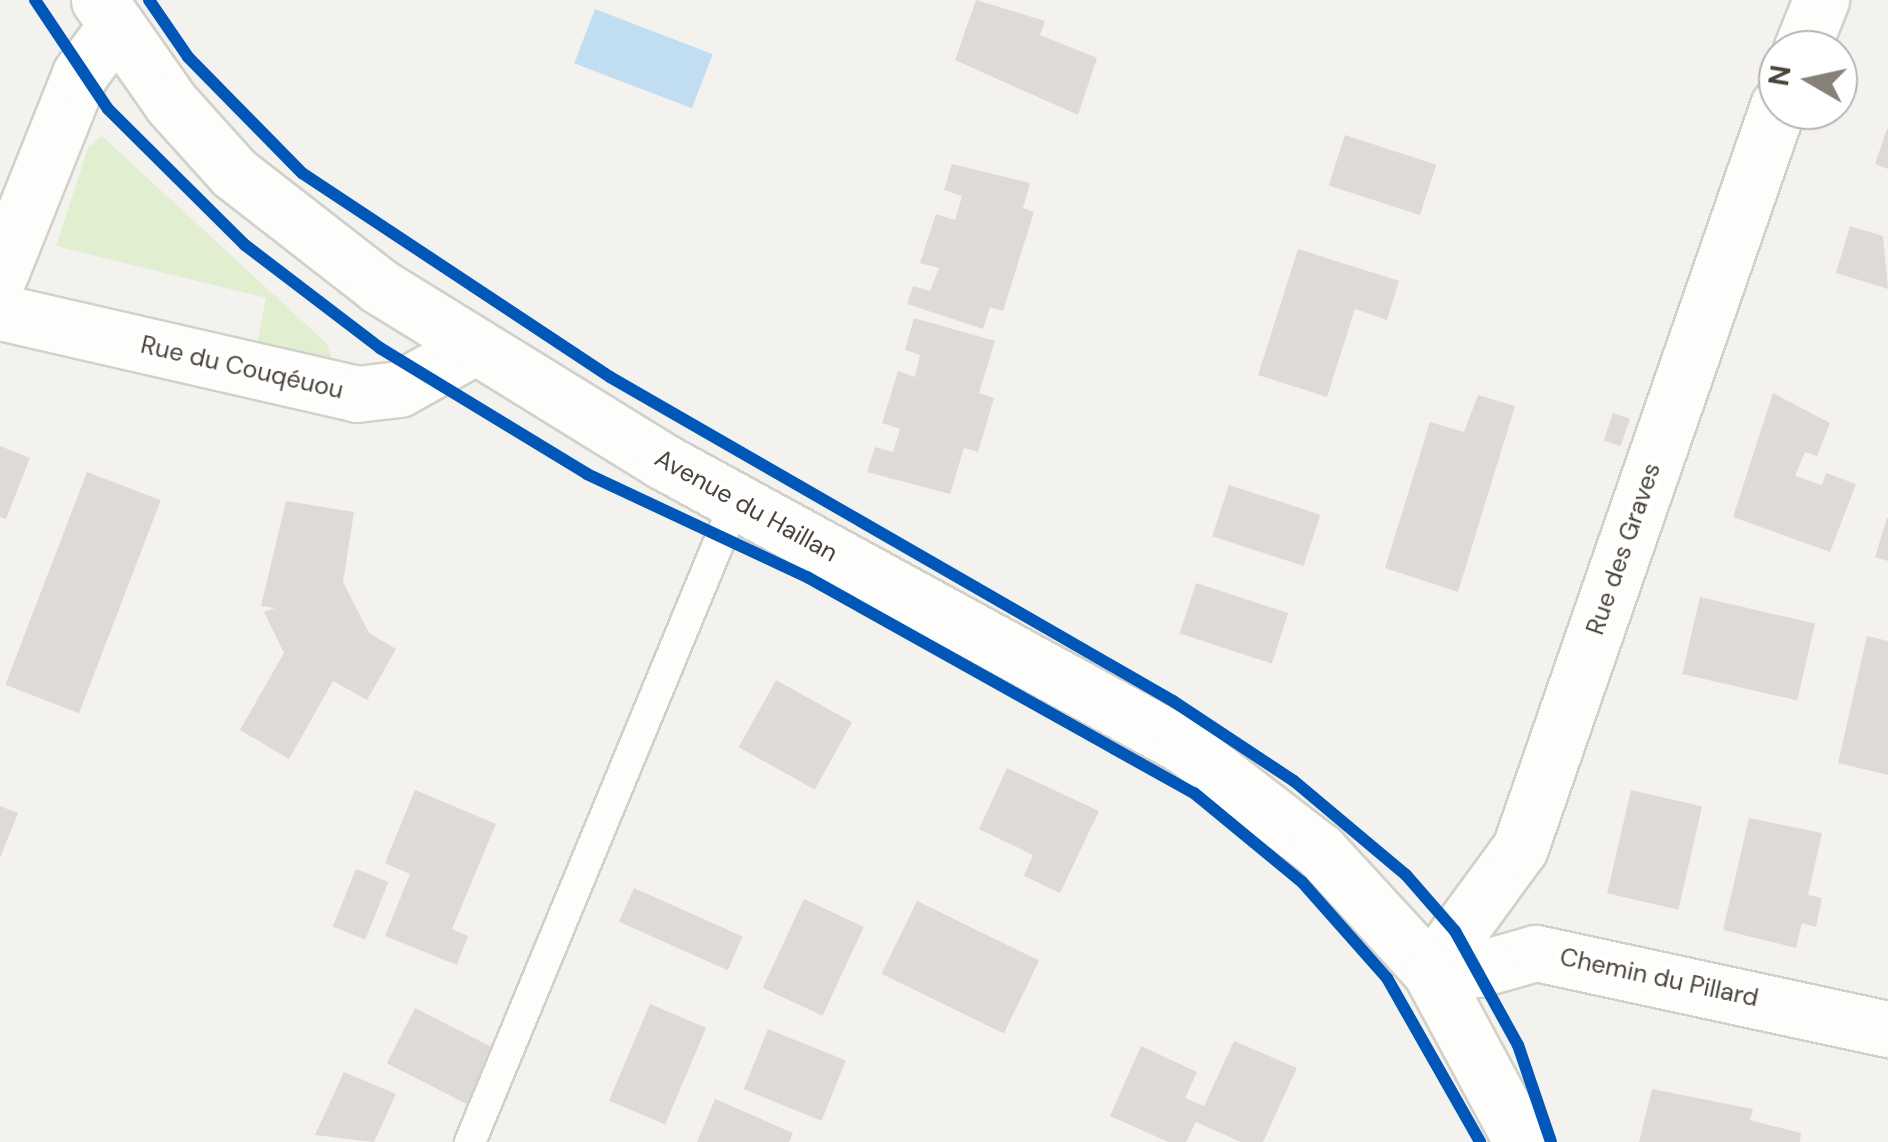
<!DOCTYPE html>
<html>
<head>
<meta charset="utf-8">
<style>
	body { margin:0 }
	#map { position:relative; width:1888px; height:1142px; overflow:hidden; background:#f4f2ee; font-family:"DM Sans",sans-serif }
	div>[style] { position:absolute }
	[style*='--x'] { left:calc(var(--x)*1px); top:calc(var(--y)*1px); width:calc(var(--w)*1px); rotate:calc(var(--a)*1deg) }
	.green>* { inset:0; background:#e1eecf }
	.water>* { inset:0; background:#c0ddf1; transform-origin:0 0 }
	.building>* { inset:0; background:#dedbd6; transform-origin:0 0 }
	.roads { filter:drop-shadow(2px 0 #d2d0cb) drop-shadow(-2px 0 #d2d0cb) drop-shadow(0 2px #d2d0cb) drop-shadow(0 -2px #d2d0cb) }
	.service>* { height:30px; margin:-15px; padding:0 15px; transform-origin:15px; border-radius:15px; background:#fdfdfc }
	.minor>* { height:55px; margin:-27.5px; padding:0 27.5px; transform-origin:27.5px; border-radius:27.5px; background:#fdfdfc }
	.tertiary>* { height:55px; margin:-27.5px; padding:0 27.5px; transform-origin:27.5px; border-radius:27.5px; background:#fdfdfc }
	.cycleway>* { height:12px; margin:-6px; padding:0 6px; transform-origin:6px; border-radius:6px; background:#0057b8 }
	span { translate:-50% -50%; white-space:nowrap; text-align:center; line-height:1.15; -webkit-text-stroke:8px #fff; paint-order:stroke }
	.street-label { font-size:25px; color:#4b4439 }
	.north { position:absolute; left:1758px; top:30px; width:100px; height:100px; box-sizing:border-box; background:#fff; border:2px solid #b7b4b0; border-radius:50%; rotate:279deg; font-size:28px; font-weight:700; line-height:40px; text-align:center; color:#4b4439 }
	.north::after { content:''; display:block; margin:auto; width:35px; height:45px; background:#868178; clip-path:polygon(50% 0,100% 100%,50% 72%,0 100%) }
</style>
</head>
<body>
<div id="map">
	<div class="green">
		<i style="clip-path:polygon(102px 136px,327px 344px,335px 368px,256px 350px,266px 298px,56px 246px,88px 148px)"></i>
	</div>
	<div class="water">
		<i style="left:595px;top:9px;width:126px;height:58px;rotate:21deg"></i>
	</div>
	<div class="building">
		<i style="clip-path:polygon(976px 0,1045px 21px,1040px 35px,1097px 58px,1078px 115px,955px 60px)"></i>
		<i style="clip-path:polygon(1887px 129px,1888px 129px,1888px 169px,1875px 164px)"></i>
		<i style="left:1345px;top:135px;width:96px;height:53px;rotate:18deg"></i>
		<i style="clip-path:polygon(952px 164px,1030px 183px,1023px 208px,1034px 212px,1003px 311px,990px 307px,983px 329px,907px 304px,913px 286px,930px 291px,939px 268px,920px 263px,936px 214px,955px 220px,962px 196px,944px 190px)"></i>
		<i style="clip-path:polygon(1850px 226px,1883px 236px,1888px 289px,1836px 273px)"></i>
		<i style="clip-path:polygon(1298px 249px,1399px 281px,1387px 320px,1355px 309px,1327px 397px,1258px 375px)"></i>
		<i style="clip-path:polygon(914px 318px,995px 341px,979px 393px,994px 398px,978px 452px,964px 448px,950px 494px,867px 472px,875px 447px,893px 452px,900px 429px,882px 423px,898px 371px,915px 377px,920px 355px,905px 350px)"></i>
		<i style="clip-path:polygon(1773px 393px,1830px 423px,1817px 456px,1805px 452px,1795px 476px,1822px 485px,1826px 473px,1856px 484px,1830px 552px,1733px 517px)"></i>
		<i style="clip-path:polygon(1478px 395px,1515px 406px,1458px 592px,1385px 568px,1430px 422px,1464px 432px)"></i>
		<i style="left:1613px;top:413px;width:18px;height:29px;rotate:19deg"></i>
		<i style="clip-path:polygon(0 446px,30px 458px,6px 519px,0 517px)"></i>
		<i style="left:87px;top:472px;width:79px;height:228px;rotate:21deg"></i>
		<i style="left:1229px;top:485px;width:96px;height:54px;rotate:18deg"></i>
		<i style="clip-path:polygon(286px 501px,354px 512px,343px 582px,369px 633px,396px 649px,367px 700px,333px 681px,289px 759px,240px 730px,284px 653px,264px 612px,275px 608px,261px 606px)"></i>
		<i style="clip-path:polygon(1887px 518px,1888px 518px,1888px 561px,1875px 557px)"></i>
		<i style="left:1196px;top:583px;width:97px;height:53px;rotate:18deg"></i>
		<i style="left:1700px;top:597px;width:118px;height:79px;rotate:13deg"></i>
		<i style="clip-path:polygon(1867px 636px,1888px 641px,1888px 775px,1838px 763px)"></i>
		<i style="left:776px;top:680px;width:87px;height:77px;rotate:29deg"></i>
		<i style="clip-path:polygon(1007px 768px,1099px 811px,1060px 893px,1024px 876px,1033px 855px,979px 829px)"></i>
		<i style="clip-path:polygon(415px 790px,496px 824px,452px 929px,468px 936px,457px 965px,385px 936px,410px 874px,385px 863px)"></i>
		<i style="left:1631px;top:790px;width:73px;height:106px;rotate:13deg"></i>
		<i style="clip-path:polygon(0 806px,18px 813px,0 858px)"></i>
		<i style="clip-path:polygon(1749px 818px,1822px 833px,1808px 895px,1822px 898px,1816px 927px,1802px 923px,1796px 948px,1723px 930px)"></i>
		<i style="left:356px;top:869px;width:35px;height:62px;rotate:22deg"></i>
		<i style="left:634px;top:888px;width:119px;height:37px;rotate:24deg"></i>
		<i style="left:804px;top:899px;width:66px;height:98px;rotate:25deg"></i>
		<i style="left:917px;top:901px;width:136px;height:81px;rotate:26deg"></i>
		<i style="left:650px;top:1004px;width:61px;height:105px;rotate:23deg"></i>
		<i style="left:415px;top:1008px;width:93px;height:62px;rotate:27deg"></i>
		<i style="left:768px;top:1029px;width:84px;height:65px;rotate:22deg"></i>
		<i style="clip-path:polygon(1234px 1041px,1297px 1068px,1263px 1142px,1241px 1142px,1196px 1122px,1186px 1142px,1168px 1142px,1110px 1116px,1141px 1046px,1197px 1072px,1185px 1098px,1204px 1106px)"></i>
		<i style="clip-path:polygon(344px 1072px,396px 1094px,374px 1142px,315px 1135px)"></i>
		<i style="clip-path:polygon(1652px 1089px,1753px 1109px,1750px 1120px,1801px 1133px,1800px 1142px,1639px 1142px)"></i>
		<i style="clip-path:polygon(715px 1099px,793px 1133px,789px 1142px,697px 1142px)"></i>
	</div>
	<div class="roads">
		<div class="service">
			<i style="--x:470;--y:1142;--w:694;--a:-67.46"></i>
		</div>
		<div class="minor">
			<i style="--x:1801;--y:50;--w:54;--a:-68.2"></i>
			<i style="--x:0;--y:274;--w:215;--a:-68.2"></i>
			<i style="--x:80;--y:74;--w:59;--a:-53.3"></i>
			<i style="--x:0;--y:312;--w:366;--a:12.9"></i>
			<i style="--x:357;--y:394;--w:42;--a:-6.8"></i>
			<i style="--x:399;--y:389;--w:88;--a:-29.2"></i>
			<i style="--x:1430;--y:971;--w:152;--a:-53.8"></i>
			<i style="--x:1520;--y:848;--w:786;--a:-70.83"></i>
			<i style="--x:1430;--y:971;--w:49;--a:-2.3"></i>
			<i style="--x:1479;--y:969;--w:59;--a:-15.7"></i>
			<i style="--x:1536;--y:953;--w:360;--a:12.2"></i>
		</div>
		<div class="tertiary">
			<i style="--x:99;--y:0;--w:126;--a:55"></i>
			<i style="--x:171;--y:103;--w:94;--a:48"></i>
			<i style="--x:234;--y:173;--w:184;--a:37.9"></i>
			<i style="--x:379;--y:286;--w:335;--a:31.7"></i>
			<i style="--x:664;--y:462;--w:592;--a:28.64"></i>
			<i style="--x:1184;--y:746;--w:172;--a:37.7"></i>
			<i style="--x:1320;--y:851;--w:163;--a:47.5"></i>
			<i style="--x:1430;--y:971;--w:194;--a:61.7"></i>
		</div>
	</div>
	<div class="cycleway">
		<i style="--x:35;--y:0;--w:131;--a:56.2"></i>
		<i style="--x:108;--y:109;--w:193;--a:44.8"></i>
		<i style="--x:245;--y:245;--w:170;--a:37.3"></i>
		<i style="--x:380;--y:348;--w:242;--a:31.3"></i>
		<i style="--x:587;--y:474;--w:243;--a:25.1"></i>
		<i style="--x:807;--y:577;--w:443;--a:29.2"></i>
		<i style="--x:1194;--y:793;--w:140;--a:39.5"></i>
		<i style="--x:1302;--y:882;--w:128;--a:48.5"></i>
		<i style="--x:1387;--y:978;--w:189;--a:60.4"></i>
		<i style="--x:149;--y:0;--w:69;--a:55.6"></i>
		<i style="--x:188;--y:57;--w:163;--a:45.5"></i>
		<i style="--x:302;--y:173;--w:369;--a:33.5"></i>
		<i style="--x:610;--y:377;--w:650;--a:29.92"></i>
		<i style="--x:1173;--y:701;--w:145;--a:33.5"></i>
		<i style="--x:1294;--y:781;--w:146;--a:40"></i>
		<i style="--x:1406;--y:875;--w:74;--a:48.8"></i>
		<i style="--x:1455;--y:931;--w:130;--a:61.1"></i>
		<i style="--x:1518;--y:1045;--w:102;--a:71.2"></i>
	</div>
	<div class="street-label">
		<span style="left:242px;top:368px;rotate:13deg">Rue du Couqéuou</span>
		<span style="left:746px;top:506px;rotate:29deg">Avenue du Haillan</span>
		<span style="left:1624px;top:549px;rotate:-71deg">Rue des Graves</span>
		<span style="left:1659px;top:978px;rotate:12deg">Chemin du Pillard</span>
	</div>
	<div class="north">N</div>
</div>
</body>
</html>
